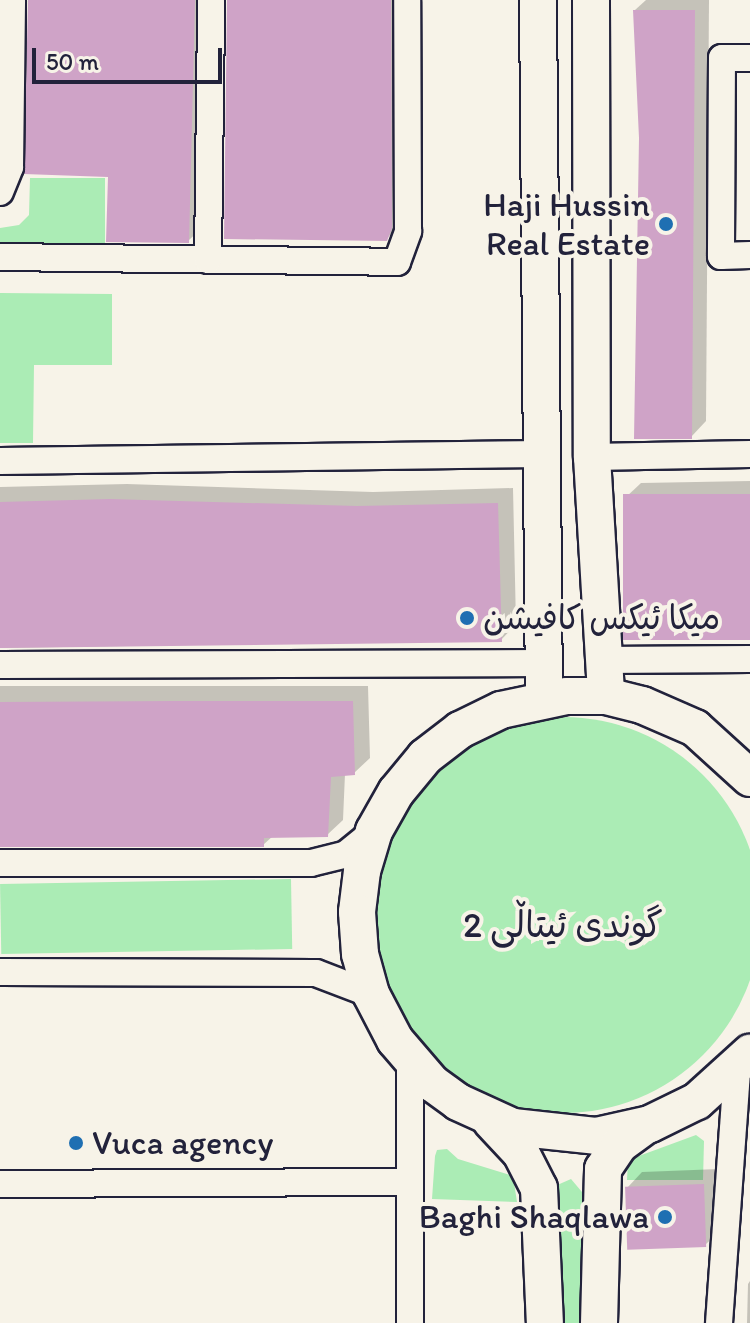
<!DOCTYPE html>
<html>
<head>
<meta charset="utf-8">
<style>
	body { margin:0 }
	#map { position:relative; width:750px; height:1323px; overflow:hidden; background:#f7f3e8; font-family:Itim,"Playpen Sans Arabic",sans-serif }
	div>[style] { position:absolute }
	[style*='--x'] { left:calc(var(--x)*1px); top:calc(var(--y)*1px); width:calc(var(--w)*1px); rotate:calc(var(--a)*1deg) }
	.green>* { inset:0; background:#abecb5; transform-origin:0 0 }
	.round { border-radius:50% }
	.shadow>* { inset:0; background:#0003 }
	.building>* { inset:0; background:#cfa3c7; transform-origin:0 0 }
	.roads { filter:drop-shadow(2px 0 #22223b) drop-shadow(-2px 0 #22223b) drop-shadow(0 2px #22223b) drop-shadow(0 -2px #22223b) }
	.street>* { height:26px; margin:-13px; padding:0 13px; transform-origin:13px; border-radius:13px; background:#f7f3e8 }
	.secondary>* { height:36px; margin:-18px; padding:0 18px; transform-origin:18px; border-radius:18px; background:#f7f3e8 }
	.dots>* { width:22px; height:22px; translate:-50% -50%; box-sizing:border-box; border:4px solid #f7f3e8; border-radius:50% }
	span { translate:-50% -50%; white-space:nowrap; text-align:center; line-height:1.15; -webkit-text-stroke:8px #f7f3e8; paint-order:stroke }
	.poi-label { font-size:34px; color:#22223b }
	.right { translate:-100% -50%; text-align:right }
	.left { translate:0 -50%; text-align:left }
	.neighbourhood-label { font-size:36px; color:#22223b }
	.scale { position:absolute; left:32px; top:48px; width:190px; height:36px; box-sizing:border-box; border:4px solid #22223b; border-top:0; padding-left:10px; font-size:24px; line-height:28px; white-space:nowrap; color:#22223b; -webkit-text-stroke:6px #f7f3e8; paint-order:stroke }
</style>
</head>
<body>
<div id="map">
	<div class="green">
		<i style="clip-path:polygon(30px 178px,105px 178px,105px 248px,0 248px,0 228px,19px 225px,29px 215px)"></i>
		<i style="clip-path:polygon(0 293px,112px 294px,112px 365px,34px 365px,33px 443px,0 443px)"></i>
		<i class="round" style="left:365px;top:717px;width:396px;height:396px"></i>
		<i style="left:291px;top:879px;width:70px;height:291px;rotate:89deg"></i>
		<i style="clip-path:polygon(696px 1135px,704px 1141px,703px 1180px,627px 1180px,628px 1160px)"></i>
		<i style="clip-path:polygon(447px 1149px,458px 1159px,513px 1176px,517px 1202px,432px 1199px,435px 1156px,437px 1150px)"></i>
		<i style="clip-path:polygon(571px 1179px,582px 1192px,582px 1323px,556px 1323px,555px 1186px)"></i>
	</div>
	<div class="shadow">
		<i style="clip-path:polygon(30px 0,209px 0,204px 226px,188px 241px,110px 175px)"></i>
		<i style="clip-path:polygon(229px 0,406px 0,402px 224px,386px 239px)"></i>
		<i style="clip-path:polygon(646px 0,709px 0,706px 421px,691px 437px,641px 138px,635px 10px)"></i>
		<i style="clip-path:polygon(750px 481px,750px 638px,625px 498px,641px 483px)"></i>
		<i style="clip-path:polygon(127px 484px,373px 492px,513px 488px,516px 624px,501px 640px,0 648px,0 487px)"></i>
		<i style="clip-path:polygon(0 686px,368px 686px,370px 758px,354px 773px,345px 774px,343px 820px,327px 835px,273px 836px,263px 845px,0 845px)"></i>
		<i style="clip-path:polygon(719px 1169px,721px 1230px,705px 1245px,627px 1188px,642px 1172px)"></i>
		<i style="clip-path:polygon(750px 1281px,750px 1323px,747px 1323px,748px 1284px)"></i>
	</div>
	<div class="building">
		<i style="clip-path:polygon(28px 0,195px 0,189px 243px,106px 242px,108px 177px,24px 174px)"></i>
		<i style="clip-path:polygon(227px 0,391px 0,392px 228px,387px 241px,224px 239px)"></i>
		<i style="clip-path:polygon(633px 10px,695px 10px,692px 439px,634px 439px,639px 138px)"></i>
		<i style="left:750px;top:494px;width:146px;height:127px;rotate:90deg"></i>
		<i style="clip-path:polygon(110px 499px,357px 506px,498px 503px,502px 642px,0 648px,0 502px)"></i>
		<i style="clip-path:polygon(175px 701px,353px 701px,355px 775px,331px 777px,328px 837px,264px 838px,264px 847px,0 847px,0 702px)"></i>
		<i style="left:704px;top:1184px;width:63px;height:79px;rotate:88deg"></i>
	</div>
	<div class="roads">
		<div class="street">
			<i style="--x:750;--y:58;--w:28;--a:180"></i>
			<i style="--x:722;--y:58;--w:198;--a:90.3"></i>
			<i style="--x:721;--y:256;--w:29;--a:-2"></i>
			<i style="--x:0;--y:192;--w:27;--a:-68"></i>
			<i style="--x:10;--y:167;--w:167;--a:-89.3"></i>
			<i style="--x:0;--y:257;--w:397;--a:0.7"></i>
			<i style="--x:397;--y:262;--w:33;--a:-70"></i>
			<i style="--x:408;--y:231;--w:231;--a:-90.2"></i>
			<i style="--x:208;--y:260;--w:260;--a:-89.3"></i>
			<i style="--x:592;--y:457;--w:158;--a:-1.1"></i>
			<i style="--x:0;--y:461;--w:544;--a:-0.74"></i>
			<i style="--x:601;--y:660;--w:149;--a:-0.4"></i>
			<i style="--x:0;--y:665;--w:542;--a:-0.21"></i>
			<i style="--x:0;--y:863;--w:311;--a:0"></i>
			<i style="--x:311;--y:863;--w:36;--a:-14"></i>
			<i style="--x:346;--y:854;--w:36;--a:-39"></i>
			<i style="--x:0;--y:972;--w:316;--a:0.2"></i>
			<i style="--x:316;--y:973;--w:59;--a:20.9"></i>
			<i style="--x:0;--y:1184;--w:410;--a:-0.3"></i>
			<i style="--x:410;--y:1323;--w:263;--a:-90"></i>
			<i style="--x:719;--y:1323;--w:255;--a:-85.9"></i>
		</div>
		<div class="secondary">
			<i style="--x:538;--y:0;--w:698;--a:89.51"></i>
			<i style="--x:591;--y:0;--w:457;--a:89.9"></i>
			<i style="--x:592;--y:457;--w:239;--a:86.6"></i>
			<i style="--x:750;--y:778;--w:74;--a:-137.7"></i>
			<i style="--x:695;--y:728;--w:58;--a:-156.5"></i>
			<i style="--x:642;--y:705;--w:37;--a:-166"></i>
			<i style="--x:606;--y:696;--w:39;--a:180"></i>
			<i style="--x:567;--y:696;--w:67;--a:168"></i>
			<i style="--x:501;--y:710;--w:46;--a:154"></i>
			<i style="--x:460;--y:730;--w:44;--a:142.4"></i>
			<i style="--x:425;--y:757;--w:45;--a:129.6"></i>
			<i style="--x:396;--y:792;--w:45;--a:119.4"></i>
			<i style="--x:374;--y:831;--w:42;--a:106.7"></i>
			<i style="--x:362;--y:871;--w:41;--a:97"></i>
			<i style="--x:357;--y:912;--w:42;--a:85.9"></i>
			<i style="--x:360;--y:954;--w:41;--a:74.6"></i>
			<i style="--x:371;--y:994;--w:52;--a:62.4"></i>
			<i style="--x:395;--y:1040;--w:57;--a:49.3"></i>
			<i style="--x:432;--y:1083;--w:32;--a:36"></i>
			<i style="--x:458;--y:1102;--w:60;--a:24.4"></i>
			<i style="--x:513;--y:1127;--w:83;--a:6.2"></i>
			<i style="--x:596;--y:1136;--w:55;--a:-12.5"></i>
			<i style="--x:650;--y:1124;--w:52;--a:-26.1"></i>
			<i style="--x:697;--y:1101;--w:72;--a:-42.2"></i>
			<i style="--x:491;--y:1121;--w:44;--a:46.8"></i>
			<i style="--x:521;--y:1153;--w:39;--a:63"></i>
			<i style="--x:539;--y:1188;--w:135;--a:87.5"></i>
			<i style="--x:599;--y:1323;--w:154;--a:-88.5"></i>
			<i style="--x:603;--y:1169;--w:29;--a:-56"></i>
			<i style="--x:619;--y:1145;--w:31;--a:-36"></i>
		</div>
	</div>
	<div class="dots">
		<i style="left:666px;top:224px;background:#1f6fb2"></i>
		<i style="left:467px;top:618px;background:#1f6fb2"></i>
		<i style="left:76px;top:1143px;background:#1f6fb2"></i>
		<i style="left:665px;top:1217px;background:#1f6fb2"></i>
	</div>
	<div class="poi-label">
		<span class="right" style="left:650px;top:224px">Haji Hussin<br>Real Estate</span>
		<span class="left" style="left:483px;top:618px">میکا ئیکس کافیشن</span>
		<span class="left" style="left:92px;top:1143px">Vuca agency</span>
		<span class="right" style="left:649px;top:1217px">Baghi Shaqlawa</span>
	</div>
	<div class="neighbourhood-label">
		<span style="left:563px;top:925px">گوندی ئیتاڵی 2</span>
	</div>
	<div class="scale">50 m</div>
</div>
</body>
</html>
